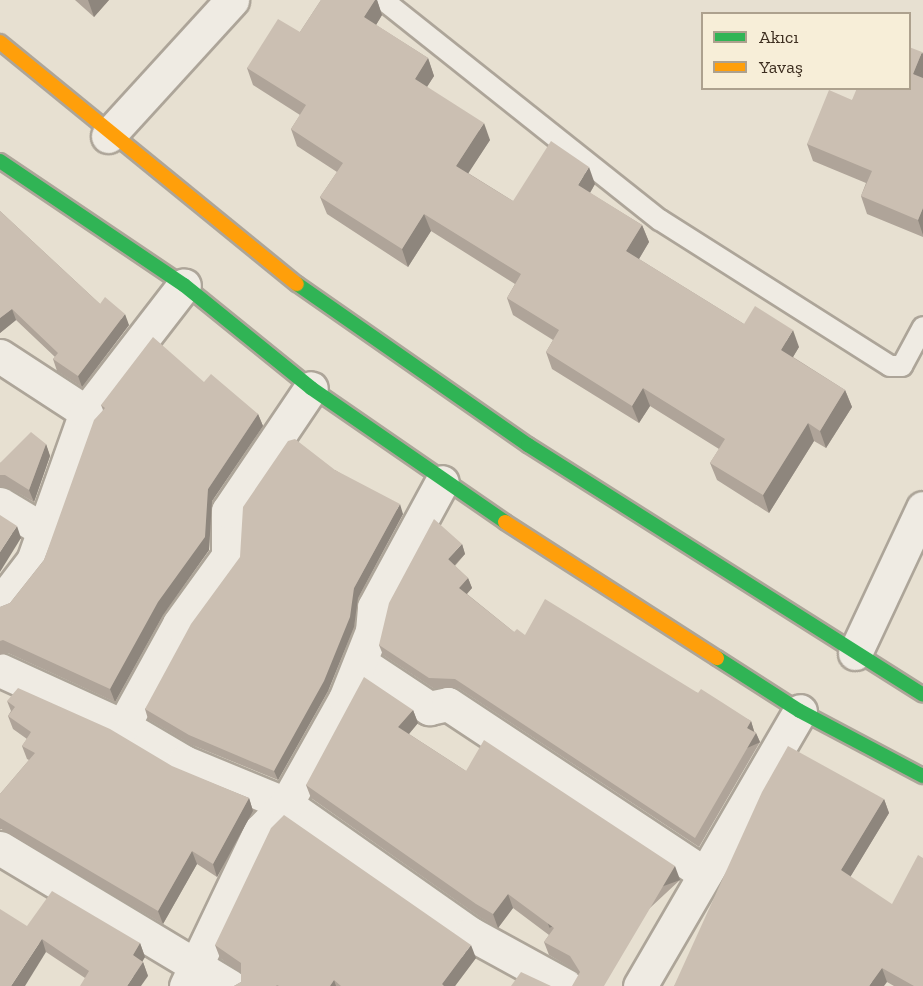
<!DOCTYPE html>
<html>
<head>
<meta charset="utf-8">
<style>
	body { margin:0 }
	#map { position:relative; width:923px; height:986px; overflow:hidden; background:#e7e0d1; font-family:"Zilla Slab",serif }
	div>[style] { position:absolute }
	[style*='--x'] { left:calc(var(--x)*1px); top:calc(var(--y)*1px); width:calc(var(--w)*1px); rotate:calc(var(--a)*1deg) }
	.roads { filter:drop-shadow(2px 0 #ada599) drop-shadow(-2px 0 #ada599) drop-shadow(0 2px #ada599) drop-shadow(0 -2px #ada599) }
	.lane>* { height:20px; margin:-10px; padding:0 10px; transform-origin:10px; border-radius:10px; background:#efebe3 }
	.street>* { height:33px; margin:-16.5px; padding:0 16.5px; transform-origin:16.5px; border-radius:16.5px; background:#efebe3 }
	.fast>* { height:14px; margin:-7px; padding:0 7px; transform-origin:7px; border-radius:7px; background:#30b455 }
	.slow>* { height:14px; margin:-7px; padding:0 7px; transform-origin:7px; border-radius:7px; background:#ff9f0a }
	.wall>* { inset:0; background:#afa499 }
	.shaded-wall>* { inset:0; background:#8e867d; transform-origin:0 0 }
	.building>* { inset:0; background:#cbbfb2 }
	span { translate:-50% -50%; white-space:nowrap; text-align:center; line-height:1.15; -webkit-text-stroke:6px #f7eed8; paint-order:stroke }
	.legend { position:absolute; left:701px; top:12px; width:210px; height:78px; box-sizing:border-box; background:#f7eed8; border:2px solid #ada18e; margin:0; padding:8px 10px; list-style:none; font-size:18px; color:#3d2e20 }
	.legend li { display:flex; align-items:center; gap:12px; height:30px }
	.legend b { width:30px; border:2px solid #ada18e }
</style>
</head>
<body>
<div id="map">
	<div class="roads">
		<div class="lane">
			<i style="--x:383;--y:0;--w:354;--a:38.5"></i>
			<i style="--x:660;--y:220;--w:272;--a:32.4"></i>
			<i style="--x:890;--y:366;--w:12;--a:0"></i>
			<i style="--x:902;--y:366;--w:44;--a:-61.7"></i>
		</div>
		<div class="street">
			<i style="--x:108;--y:136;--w:184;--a:-47.6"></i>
			<i style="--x:0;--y:356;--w:103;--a:33.1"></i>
			<i style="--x:0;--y:504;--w:49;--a:30.8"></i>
			<i style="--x:0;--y:604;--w:54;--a:-52.5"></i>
			<i style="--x:33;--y:561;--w:158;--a:-70.4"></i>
			<i style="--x:86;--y:412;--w:160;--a:-52.3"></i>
			<i style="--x:855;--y:653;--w:160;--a:-64.9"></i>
			<i style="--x:361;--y:663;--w:82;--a:33.5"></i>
			<i style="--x:429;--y:708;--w:19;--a:-12"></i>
			<i style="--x:448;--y:704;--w:308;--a:33.5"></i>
			<i style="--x:0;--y:670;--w:135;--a:24.5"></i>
			<i style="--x:123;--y:726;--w:71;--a:30.5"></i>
			<i style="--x:184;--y:762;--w:110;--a:22.4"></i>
			<i style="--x:286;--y:804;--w:226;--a:35.1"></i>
			<i style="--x:471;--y:934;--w:108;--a:28.7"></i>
			<i style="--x:123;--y:726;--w:116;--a:-61.2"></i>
			<i style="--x:179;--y:624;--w:84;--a:-54.2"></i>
			<i style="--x:228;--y:556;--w:45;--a:-90"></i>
			<i style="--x:228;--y:511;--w:148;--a:-56"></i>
			<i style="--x:0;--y:848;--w:268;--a:31"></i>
			<i style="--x:186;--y:986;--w:172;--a:-64.5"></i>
			<i style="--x:260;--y:831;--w:37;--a:-46"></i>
			<i style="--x:286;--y:804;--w:120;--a:-60.7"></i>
			<i style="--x:345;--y:699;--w:73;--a:-68.3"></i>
			<i style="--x:372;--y:631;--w:24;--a:-85"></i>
			<i style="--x:374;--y:607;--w:142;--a:-61.5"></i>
			<i style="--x:640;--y:986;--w:318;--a:-59.8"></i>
		</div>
		<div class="fast">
			<i style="--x:0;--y:161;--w:222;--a:34"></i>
			<i style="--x:184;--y:285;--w:164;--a:39"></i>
			<i style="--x:311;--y:388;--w:236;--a:34.6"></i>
			<i style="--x:297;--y:284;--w:282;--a:34.9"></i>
			<i style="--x:528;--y:445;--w:467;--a:32.3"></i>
			<i style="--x:717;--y:658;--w:98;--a:32.6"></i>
			<i style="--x:800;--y:711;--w:139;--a:27.9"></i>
		</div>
		<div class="slow">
			<i style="--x:0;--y:42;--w:383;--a:39.2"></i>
			<i style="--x:505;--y:522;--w:252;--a:32.7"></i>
		</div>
	</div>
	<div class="wall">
		<i style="clip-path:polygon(75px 0,109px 0,94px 17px)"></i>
		<i style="clip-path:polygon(321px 0,377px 0,382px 15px,376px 25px,428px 58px,434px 76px,427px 87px,490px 140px,468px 173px,513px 201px,595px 184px,590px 193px,642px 225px,649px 242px,639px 259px,744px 324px,799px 347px,793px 357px,845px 390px,852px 407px,826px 448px,814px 441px,769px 513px,717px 480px,710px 463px,719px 449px,650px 406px,639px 423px,552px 369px,546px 352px,553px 340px,513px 315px,507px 298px,515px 284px,431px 231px,408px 267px,327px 214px,320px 197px,337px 172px,297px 146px,291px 129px,300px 115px,253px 85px,247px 68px,300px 32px)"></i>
		<i style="clip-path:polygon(923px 54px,923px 237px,867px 214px,861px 196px,866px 183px,813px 161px,807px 144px,852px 100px)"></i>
		<i style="clip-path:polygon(0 211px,100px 304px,129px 325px,82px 387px,57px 371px,53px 359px,55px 357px,16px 320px,0 333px)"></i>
		<i style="clip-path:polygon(204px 382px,258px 414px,263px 426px,212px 501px,209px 550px,163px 615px,115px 702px,8px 653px,0 655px,0 607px,10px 603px,44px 560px,103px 410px,101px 405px)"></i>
		<i style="clip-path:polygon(46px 444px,50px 456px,34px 502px,9px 488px,0 487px,0 463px)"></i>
		<i style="clip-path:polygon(335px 470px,403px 514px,358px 598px,354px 627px,328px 691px,278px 780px,192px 745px,148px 719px,145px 709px)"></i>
		<i style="clip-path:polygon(462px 544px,465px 554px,455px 566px,468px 578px,472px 588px,467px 594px,514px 632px,698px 693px,751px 721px,754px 731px,756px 733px,760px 742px,699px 847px,458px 688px,433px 688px,383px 655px,379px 645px)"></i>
		<i style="clip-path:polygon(7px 701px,249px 798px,253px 811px,217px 877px,197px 864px,163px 924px,1px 829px,0 830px,0 794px,29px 760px,27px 759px,22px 746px,27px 739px,13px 729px,8px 716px,11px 711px)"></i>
		<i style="clip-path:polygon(413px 710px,418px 723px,409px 734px,466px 771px,680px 880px,578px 975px,575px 970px,549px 955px,544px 942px,549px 935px,513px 908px,498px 928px,481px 918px,311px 798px,306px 785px)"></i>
		<i style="clip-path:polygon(884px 799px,889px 813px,850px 877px,923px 986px,894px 986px,887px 982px,674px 986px)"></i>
		<i style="clip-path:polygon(27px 926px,140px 943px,145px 957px,142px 961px,143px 962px,148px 976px,85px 978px,46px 952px)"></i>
		<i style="clip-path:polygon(215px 945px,476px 958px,455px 986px,234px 986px,241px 982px,241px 973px,220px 958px)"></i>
	</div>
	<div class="shaded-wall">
		<i style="clip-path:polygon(88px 0,109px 0,94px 17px)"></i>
		<i style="clip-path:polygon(375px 0,377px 0,382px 15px,370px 35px,364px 17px)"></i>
		<i style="clip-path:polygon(922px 52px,923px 54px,923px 82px,913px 74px)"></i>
		<i style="clip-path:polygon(428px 58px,434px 76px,421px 96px,415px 79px)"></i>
		<i style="clip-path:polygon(484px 123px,490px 140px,462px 183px,456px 166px)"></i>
		<i style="clip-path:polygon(589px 167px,595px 184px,584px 203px,578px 185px)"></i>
		<i style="clip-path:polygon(923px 208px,923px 235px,918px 220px)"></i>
		<i style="clip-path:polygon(424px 214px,431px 231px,408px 267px,402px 249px)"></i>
		<i style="clip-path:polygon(642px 225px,649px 242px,633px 269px,626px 251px)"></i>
		<i style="clip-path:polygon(12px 309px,16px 320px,0 333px,0 318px)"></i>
		<i style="clip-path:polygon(125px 314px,129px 325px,82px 387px,78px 376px)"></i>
		<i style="clip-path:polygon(793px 330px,799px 347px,787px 367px,781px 350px)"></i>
		<i style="clip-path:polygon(643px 388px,650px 406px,639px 423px,632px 406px)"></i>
		<i style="clip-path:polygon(845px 390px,852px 407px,826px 448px,820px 431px)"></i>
		<i style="clip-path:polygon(258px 414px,263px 426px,212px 501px,209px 550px,163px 615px,115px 702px,110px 689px,208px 489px)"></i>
		<i style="clip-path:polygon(808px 423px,814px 441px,769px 513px,763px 495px)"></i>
		<i style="clip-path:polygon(46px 444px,50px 456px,34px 502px,29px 490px)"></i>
		<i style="clip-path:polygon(400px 504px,403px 514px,358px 598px,354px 627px,328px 691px,278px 780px,274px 771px,354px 588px)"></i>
		<i style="clip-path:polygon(17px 526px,21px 538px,0 572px,0 552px)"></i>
		<i style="clip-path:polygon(462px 544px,465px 554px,451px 569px,448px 559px)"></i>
		<i style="clip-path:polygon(468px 578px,472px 588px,463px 598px,459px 588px)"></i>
		<i style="clip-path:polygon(413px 710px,418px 723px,403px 741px,398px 727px)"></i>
		<i style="clip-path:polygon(751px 721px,754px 731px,750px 737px,747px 728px)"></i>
		<i style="left:756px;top:733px;width:10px;height:121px;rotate:66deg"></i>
		<i style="clip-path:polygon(249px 798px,253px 811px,217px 877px,213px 864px)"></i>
		<i style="clip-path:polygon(884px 799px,889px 813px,846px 884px,841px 870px)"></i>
		<i style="clip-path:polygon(192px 851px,197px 864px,163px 924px,158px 911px)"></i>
		<i style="left:675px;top:866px;width:15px;height:139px;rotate:70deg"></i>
		<i style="clip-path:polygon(508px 894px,513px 908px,498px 928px,493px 914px)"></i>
		<i style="clip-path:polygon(42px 939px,46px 952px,25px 986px,11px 986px)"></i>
		<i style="clip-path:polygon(140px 943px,145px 957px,138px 969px,133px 955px)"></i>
		<i style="clip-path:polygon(471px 945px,476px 958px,455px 986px,443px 986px,442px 984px)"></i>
		<i style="clip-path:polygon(143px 962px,148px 976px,141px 986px,127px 986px)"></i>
		<i style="clip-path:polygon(882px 968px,887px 982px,884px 986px,869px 986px)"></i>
		<i style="clip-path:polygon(334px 980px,336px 986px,330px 986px)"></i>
	</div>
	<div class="building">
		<i style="clip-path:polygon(321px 0,375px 0,364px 17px,428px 58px,415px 79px,484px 123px,456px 166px,513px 201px,551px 141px,589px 167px,578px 185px,642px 225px,626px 251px,744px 324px,755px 306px,793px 330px,781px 350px,845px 390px,820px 431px,808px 423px,763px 495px,710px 463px,725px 439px,643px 388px,632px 406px,546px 352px,559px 330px,507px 298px,521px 274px,424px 214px,402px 249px,320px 197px,343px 163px,291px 129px,306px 105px,247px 68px,278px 19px,300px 32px)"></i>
		<i style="clip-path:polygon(909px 47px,922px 52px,913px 74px,923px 78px,923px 208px,918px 220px,861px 196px,872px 171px,807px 144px,829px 90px,852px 100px,857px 88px,909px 88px)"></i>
		<i style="clip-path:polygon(0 211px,100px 304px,105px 297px,125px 314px,78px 376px,53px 359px,58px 353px,12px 309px,0 318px)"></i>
		<i style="clip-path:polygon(153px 337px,204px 382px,211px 374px,258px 414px,208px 489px,205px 537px,158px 602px,110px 689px,3px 640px,0 641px,0 607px,10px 603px,44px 560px,94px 420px,105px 408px,101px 405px)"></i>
		<i style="clip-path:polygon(31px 432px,46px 444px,29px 490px,5px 475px,0 475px,0 463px)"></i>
		<i style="clip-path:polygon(295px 439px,335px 470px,400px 504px,354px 588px,350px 617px,324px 681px,274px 771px,189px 735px,145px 709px,191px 624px,240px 557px,243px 507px,288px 441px)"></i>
		<i style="clip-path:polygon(0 515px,17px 526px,0 552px)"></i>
		<i style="clip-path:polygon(434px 519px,462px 544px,448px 559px,468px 578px,459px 588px,514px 632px,517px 629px,525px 635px,545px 599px,698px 693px,701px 689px,751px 721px,747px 728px,756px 733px,695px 838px,455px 679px,429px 678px,379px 645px,389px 603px)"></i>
		<i style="clip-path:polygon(364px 677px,413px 710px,398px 727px,466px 771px,484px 740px,675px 866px,604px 986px,572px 986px,580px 972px,570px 956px,544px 942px,554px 928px,508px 894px,493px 914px,476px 904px,306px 785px)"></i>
		<i style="clip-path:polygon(18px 688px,110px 729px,172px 766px,249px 798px,213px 864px,192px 851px,158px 911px,0 818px,0 794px,35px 753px,22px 746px,31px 732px,8px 716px,15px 707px,7px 701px)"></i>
		<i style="clip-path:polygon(788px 746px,884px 799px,841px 870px,892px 904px,918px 855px,923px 858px,923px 986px,914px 986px,882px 968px,869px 986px,674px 986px,762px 792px)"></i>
		<i style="clip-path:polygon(284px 815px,471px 945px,442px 984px,444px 986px,341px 986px,334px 980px,330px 986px,279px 986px,277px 985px,276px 986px,234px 986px,241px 982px,241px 963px,215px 945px,271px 828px)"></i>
		<i style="clip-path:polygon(52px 891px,140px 943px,133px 955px,143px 962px,127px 986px,80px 986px,89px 971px,42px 939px,11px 986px,0 986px,0 909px,27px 926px)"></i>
		<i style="clip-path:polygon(521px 972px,551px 986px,511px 986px)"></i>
	</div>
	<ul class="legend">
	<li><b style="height:8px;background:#30b455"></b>Akıcı</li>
	<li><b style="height:8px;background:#ff9f0a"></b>Yavaş</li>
	</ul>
</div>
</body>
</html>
